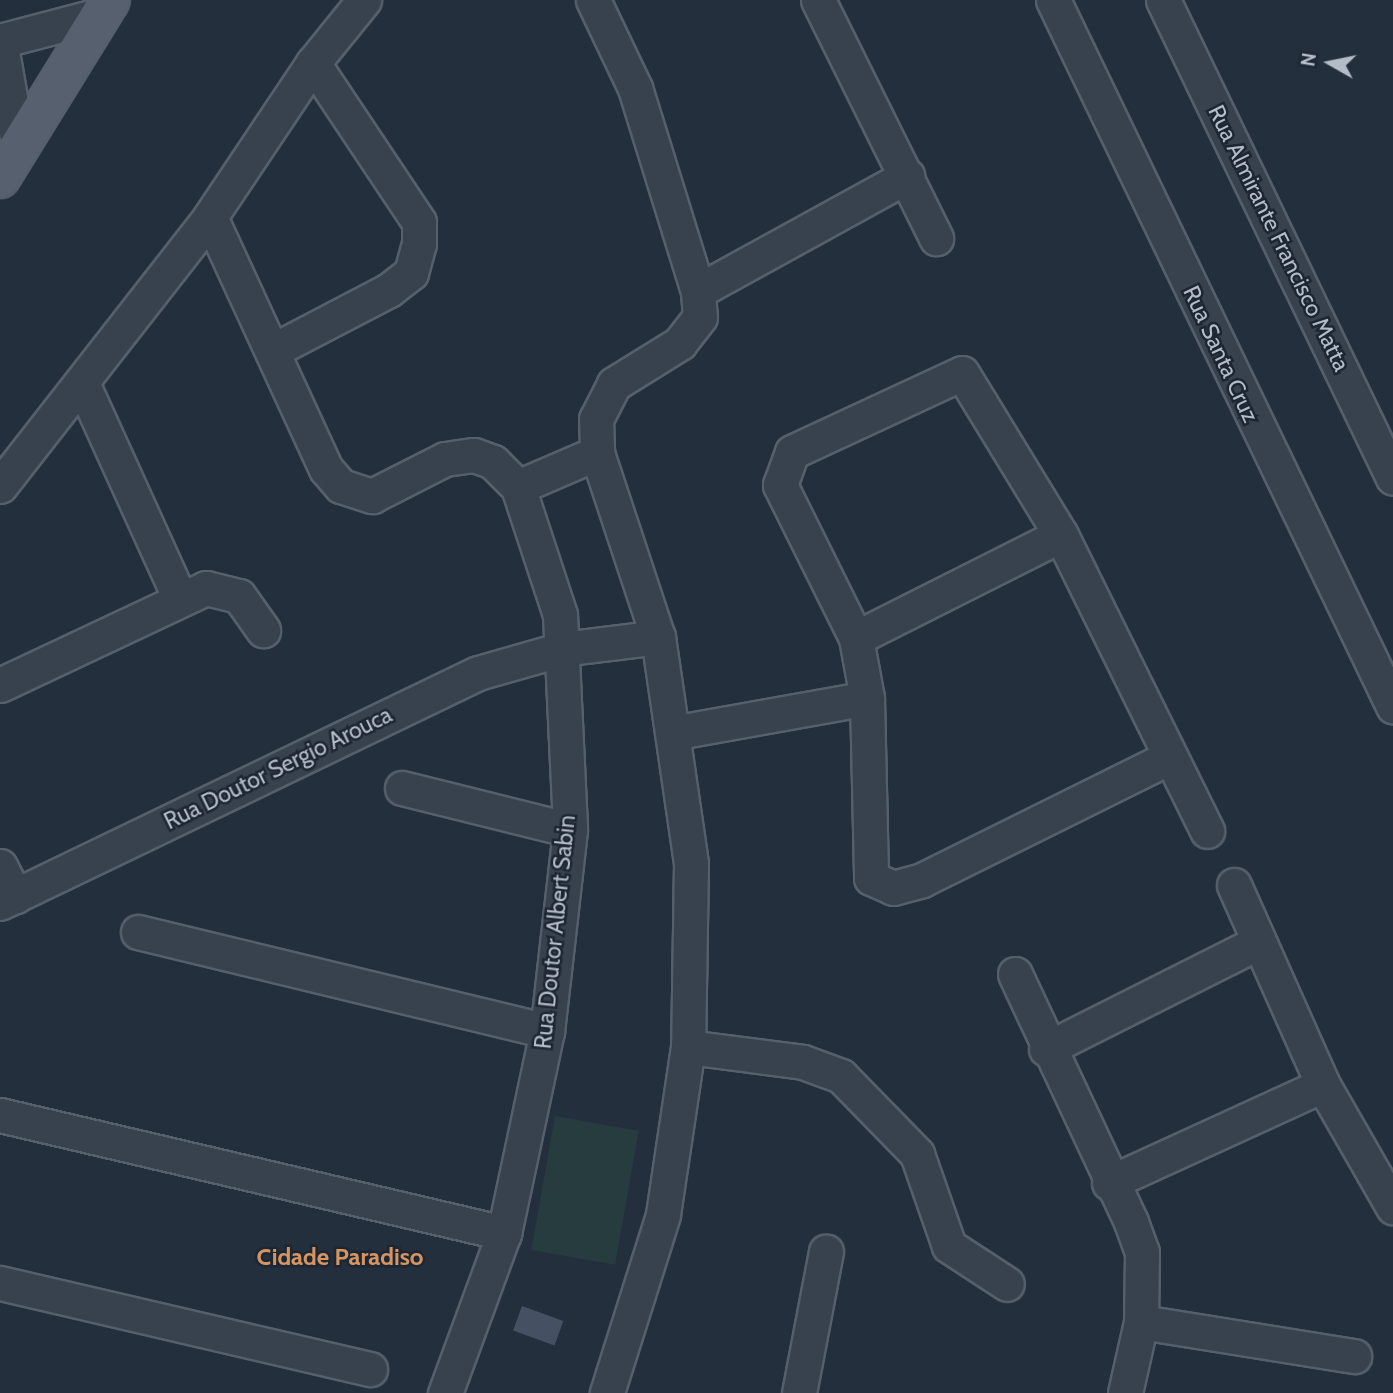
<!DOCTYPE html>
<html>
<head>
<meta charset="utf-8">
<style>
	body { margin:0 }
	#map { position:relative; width:1393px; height:1393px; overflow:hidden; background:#242f3e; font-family:Cabin,sans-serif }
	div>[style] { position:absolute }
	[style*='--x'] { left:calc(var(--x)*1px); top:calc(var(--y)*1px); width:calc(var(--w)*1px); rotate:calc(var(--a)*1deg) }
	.green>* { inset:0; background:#263c3f; transform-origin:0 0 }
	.building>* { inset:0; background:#455162; transform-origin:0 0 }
	.roads { filter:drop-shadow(2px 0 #565f6c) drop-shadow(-2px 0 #565f6c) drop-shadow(0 2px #565f6c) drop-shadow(0 -2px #565f6c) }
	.minor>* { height:33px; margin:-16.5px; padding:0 16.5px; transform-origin:16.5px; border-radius:16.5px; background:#38414e }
	.major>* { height:38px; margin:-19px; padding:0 19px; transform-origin:19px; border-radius:19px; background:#56606e }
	span { translate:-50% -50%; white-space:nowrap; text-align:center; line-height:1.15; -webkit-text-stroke:5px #1d2633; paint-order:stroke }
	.street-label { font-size:23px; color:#b4bcc9 }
	.neighbourhood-label { font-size:24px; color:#d59563; font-weight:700 }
	.north { position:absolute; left:1295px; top:28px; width:70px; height:70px; -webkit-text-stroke:5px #1d2633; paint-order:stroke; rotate:279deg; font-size:19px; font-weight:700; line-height:28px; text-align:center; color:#b4bcc9 }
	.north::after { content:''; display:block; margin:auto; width:24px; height:32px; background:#b4bcc9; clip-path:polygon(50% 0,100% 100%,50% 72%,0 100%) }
</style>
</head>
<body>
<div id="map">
	<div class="green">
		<i style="left:555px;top:1116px;width:85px;height:136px;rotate:10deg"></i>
	</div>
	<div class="building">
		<i style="left:522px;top:1306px;width:44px;height:26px;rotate:20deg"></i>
	</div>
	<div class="roads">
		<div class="minor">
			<i style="--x:364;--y:0;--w:81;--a:129"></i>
			<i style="--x:313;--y:63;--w:185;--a:123.8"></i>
			<i style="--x:210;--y:217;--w:277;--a:65.3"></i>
			<i style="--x:326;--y:469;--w:23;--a:49"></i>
			<i style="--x:341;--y:486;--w:33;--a:18"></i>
			<i style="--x:372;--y:496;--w:82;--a:-26.9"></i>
			<i style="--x:445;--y:459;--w:29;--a:-8"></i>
			<i style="--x:474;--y:455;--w:20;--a:20"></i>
			<i style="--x:493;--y:462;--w:35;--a:45"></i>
			<i style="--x:518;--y:487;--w:135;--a:71.8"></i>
			<i style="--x:560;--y:615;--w:215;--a:87.3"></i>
			<i style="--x:570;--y:830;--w:202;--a:96.5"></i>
			<i style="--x:547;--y:1031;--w:207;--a:102"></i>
			<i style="--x:504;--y:1233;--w:171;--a:110.2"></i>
			<i style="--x:593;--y:0;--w:98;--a:64.5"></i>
			<i style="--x:635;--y:88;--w:213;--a:72.8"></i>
			<i style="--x:698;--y:291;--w:26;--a:86"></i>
			<i style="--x:700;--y:317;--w:33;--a:128"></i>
			<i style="--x:680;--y:343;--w:78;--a:148.2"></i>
			<i style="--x:614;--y:384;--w:39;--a:117"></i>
			<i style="--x:596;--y:419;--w:34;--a:88"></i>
			<i style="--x:597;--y:453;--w:194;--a:71.7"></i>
			<i style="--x:658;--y:637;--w:228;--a:81.7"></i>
			<i style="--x:691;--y:863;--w:184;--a:90.9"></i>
			<i style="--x:688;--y:1047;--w:170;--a:98.5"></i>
			<i style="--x:663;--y:1215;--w:187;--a:107.5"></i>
			<i style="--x:818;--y:0;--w:266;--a:63.6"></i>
			<i style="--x:1053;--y:0;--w:784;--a:64.29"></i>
			<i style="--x:1163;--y:0;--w:530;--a:64.3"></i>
			<i style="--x:0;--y:40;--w:111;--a:80.1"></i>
			<i style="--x:0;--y:41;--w:106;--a:-14.8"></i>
			<i style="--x:698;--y:291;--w:239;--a:-28.8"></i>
			<i style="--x:274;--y:350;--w:130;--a:-27.6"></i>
			<i style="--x:389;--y:290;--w:28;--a:-38"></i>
			<i style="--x:411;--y:273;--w:30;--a:-75"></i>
			<i style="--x:419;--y:244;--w:22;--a:-90"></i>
			<i style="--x:419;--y:222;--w:191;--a:-123.7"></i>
			<i style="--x:83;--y:385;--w:235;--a:65.6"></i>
			<i style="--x:0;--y:486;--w:341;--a:-52"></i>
			<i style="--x:518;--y:487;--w:86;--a:-23.3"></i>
			<i style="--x:856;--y:638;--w:171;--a:-116.4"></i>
			<i style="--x:780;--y:485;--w:35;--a:-70"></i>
			<i style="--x:792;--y:452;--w:187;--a:-24.9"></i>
			<i style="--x:962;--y:373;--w:190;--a:58.6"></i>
			<i style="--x:0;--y:685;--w:228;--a:-25.2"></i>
			<i style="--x:206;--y:588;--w:34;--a:14"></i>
			<i style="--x:239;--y:596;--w:42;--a:54.8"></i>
			<i style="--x:867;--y:698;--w:61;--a:-100.4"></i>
			<i style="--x:856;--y:638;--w:229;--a:-26.7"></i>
			<i style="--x:1061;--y:535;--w:330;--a:63.7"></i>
			<i style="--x:677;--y:732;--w:193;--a:-10.1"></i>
			<i style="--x:867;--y:698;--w:180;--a:88.7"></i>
			<i style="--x:871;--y:878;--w:24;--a:24"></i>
			<i style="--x:893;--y:888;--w:30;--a:-15"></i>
			<i style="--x:922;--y:880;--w:275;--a:-26.4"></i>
			<i style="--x:402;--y:788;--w:173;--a:14"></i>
			<i style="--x:0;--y:866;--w:34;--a:63"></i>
			<i style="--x:1234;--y:885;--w:219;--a:66"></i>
			<i style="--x:1323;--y:1085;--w:141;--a:60.2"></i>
			<i style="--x:0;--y:903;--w:530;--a:-25.7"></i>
			<i style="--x:478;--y:673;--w:87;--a:-15.9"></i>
			<i style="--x:562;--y:649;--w:97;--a:-7.1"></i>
			<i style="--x:138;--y:932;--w:421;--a:13.6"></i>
			<i style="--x:1015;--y:974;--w:274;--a:64.9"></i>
			<i style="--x:1131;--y:1222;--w:32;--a:70"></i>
			<i style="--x:1142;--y:1252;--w:70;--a:90.8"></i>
			<i style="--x:688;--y:1047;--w:116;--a:7.4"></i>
			<i style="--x:803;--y:1062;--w:40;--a:20.2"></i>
			<i style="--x:841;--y:1076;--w:109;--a:45.7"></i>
			<i style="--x:917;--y:1154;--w:97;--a:70.8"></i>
			<i style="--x:949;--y:1246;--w:69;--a:33.2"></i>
			<i style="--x:1046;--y:1049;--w:234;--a:-26.7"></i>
			<i style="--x:0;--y:1115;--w:518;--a:13.18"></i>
			<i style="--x:1109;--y:1183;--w:235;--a:-24.6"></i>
			<i style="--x:0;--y:1283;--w:380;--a:13.1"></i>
			<i style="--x:799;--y:1393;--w:144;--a:-79.2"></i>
			<i style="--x:1125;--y:1393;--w:73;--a:-77.3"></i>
			<i style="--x:1141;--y:1322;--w:216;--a:9.1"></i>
		</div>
		<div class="major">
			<i style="--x:0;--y:178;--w:209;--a:-58.3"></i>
		</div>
	</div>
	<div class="street-label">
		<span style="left:1279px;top:238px;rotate:64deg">Rua Almirante Francisco Matta</span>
		<span style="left:1221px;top:354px;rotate:65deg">Rua Santa Cruz</span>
		<span style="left:278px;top:768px;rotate:-26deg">Rua Doutor Sergio Arouca</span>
		<span style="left:555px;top:932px;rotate:-84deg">Rua Doutor Albert Sabin</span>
	</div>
	<div class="neighbourhood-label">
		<span style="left:340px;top:1257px">Cidade Paradiso</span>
	</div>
	<div class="north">N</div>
</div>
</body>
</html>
